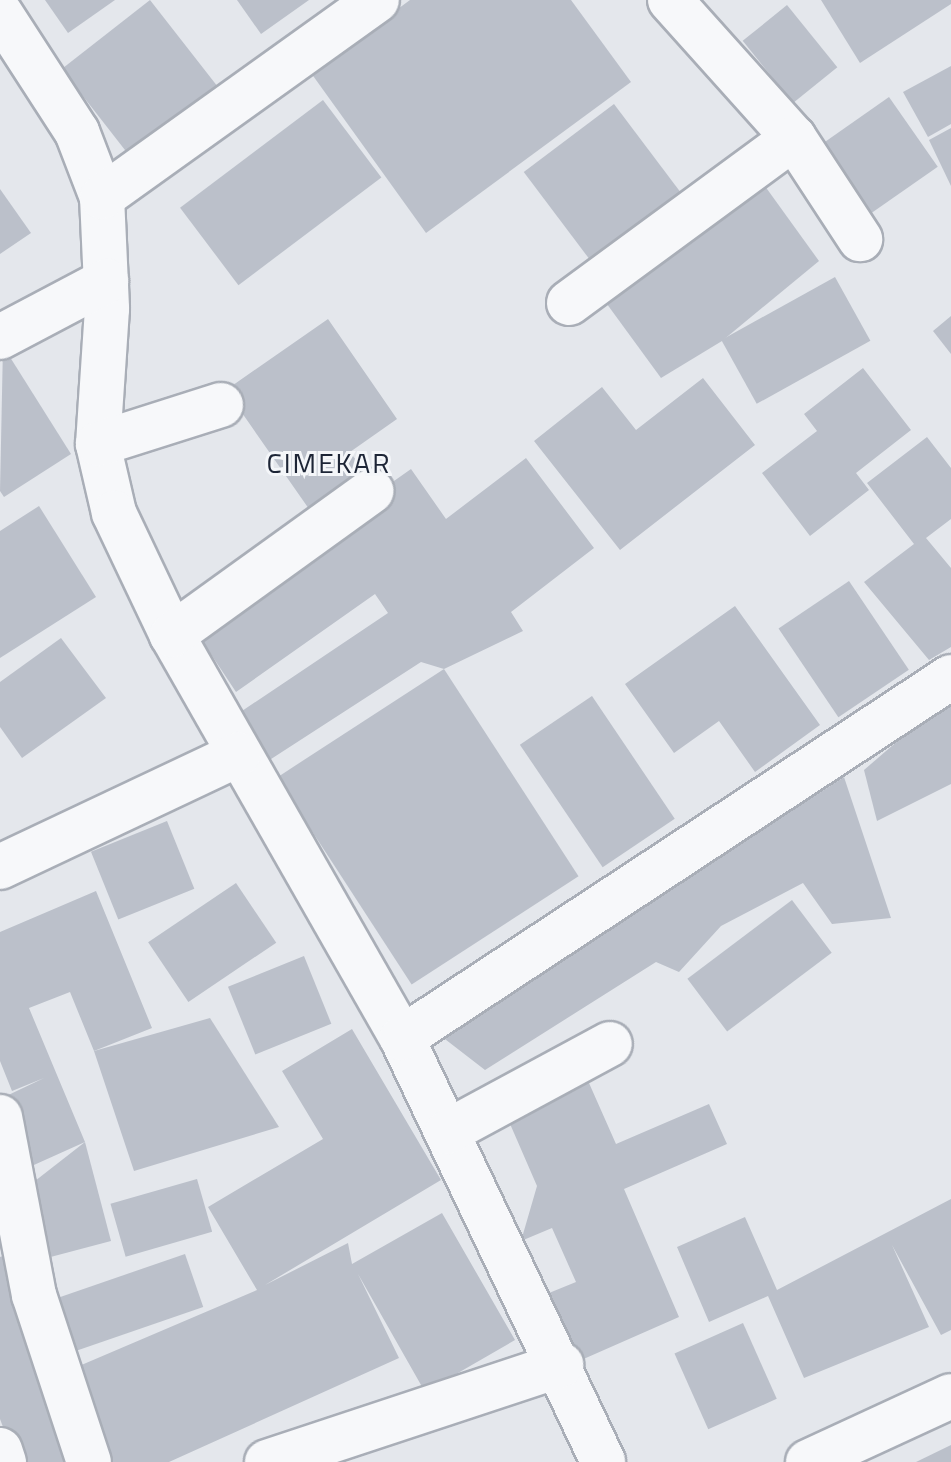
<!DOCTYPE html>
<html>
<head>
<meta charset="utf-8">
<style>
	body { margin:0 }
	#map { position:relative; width:951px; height:1462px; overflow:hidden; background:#e4e7ec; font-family:"Titillium Web",sans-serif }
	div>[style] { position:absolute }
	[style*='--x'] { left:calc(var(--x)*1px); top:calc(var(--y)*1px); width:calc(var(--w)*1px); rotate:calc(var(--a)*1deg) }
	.building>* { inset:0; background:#bbc0ca; transform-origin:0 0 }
	.roads { filter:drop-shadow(2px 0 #a9aeb7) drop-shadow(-2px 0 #a9aeb7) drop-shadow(0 2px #a9aeb7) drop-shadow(0 -2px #a9aeb7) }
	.minor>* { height:44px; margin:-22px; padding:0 22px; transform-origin:22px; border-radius:22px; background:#f7f8fa }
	span { translate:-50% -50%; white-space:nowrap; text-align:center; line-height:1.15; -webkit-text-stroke:6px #f4f6f9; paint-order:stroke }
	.quarter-label { font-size:28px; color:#1d2536; letter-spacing:2px }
</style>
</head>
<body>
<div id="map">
	<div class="building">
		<i style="clip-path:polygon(45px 0,115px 0,68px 33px)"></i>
		<i style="left:150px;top:0;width:111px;height:112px;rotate:52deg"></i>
		<i style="clip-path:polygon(237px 0,309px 0,261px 34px)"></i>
		<i style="clip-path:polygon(410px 0,571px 0,631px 82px,426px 233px,311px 73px)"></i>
		<i style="clip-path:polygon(821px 0,951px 0,951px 4px,860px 63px)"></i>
		<i style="left:787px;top:5px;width:80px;height:57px;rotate:51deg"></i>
		<i style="clip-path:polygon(951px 66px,951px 124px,928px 137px,903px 92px)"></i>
		<i style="left:889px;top:97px;width:85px;height:84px;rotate:55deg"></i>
		<i style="left:323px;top:100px;width:97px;height:179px;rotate:53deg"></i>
		<i style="left:614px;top:104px;width:113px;height:113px;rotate:53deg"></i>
		<i style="clip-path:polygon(951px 128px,951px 186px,929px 140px)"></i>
		<i style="clip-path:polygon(762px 182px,819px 261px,722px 341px,661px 378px,604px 300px)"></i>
		<i style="clip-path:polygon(0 189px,31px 233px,0 254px)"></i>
		<i style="left:835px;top:277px;width:73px;height:130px;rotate:61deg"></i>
		<i style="clip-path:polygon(951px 316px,951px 354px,933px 331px)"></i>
		<i style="clip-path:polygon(328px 319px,397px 419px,350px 452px,364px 471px,309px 509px,226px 390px)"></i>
		<i style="clip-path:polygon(3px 346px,71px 454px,4px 497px,0 491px)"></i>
		<i style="clip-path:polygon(863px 368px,911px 430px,856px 473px,869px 490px,810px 536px,762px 473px,817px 431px,804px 414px)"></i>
		<i style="clip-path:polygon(703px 378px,755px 445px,620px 550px,534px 441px,602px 387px,636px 430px)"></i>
		<i style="clip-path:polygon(927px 437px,951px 468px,951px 519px,926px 538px,951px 568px,951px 647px,929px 660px,864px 582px,914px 544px,867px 483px)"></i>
		<i style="clip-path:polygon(526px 458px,594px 548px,511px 612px,523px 631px,444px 669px,421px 662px,268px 761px,239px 713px,388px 613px,375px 594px,236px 692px,191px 624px,411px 469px,446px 519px)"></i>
		<i style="clip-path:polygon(39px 506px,96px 597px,0 658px,0 531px)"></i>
		<i style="left:849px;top:581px;width:107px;height:85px;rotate:56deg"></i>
		<i style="clip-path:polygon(735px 606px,820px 725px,755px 772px,719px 721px,674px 753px,625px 684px)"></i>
		<i style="clip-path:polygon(61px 638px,106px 698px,22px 758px,0 727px,0 682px)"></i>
		<i style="left:444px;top:669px;width:247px;height:199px;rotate:57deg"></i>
		<i style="clip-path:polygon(951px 695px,951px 784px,877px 821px,864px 770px)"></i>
		<i style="left:592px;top:696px;width:148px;height:87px;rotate:56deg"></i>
		<i style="clip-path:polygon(844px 777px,891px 918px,832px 924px,803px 883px,721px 926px,679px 972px,656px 962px,485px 1070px,441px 1036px)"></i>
		<i style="left:167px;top:821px;width:73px;height:82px;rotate:68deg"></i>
		<i style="left:236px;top:883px;width:72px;height:106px;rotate:56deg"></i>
		<i style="clip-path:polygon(96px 891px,152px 1028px,94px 1051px,70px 992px,29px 1008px,85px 1142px,25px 1169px,0 1099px,44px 1078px,12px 1091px,0 1061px,0 932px)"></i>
		<i style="left:792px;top:900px;width:66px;height:131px;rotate:53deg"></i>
		<i style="left:304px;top:956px;width:73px;height:82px;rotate:68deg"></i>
		<i style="clip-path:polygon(210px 1018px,279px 1127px,134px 1171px,94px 1051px)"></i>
		<i style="clip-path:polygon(352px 1029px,441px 1180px,265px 1285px,348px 1243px,352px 1264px,442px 1213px,515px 1340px,425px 1392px,358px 1274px,399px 1358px,169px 1462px,105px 1462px,65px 1372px,257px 1290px,208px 1207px,323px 1139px,282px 1071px)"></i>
		<i style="clip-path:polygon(585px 1074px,616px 1144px,709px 1104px,727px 1144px,624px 1189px,679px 1317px,579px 1361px,549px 1293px,576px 1282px,552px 1228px,521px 1241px,537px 1186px,504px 1110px)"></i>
		<i style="clip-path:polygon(85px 1142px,111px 1241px,43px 1259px,26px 1188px)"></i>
		<i style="left:197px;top:1179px;width:55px;height:90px;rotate:74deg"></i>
		<i style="clip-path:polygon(951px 1199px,951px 1330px,941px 1335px,892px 1245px,929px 1327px,804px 1378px,768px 1296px,709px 1322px,677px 1247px,745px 1217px,777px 1290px)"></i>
		<i style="clip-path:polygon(8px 1254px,84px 1462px,16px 1462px,0 1419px,0 1257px)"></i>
		<i style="left:185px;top:1254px;width:56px;height:148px;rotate:71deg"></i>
		<i style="left:743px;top:1323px;width:83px;height:75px;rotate:66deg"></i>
		<i style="clip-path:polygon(951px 1445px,951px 1462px,916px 1462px)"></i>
	</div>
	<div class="roads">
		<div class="minor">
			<i style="--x:670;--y:0;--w:186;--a:48.1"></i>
			<i style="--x:0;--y:13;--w:142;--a:57.1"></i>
			<i style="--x:77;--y:132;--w:70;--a:69"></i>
			<i style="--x:102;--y:197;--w:112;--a:87.4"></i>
			<i style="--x:107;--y:309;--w:135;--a:93.8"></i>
			<i style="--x:98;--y:444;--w:71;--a:76.9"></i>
			<i style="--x:114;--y:513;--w:135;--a:64.6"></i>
			<i style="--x:172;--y:635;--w:464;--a:60.3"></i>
			<i style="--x:402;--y:1038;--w:469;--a:64.6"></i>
			<i style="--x:102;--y:197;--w:338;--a:-35.6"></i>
			<i style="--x:569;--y:303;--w:279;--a:-36.3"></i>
			<i style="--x:794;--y:138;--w:121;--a:56.8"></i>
			<i style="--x:0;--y:337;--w:120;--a:-27.8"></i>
			<i style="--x:98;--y:444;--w:129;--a:-17.6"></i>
			<i style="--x:172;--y:635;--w:246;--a:-35.8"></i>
			<i style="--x:0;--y:867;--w:264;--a:-25.3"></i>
			<i style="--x:402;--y:1038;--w:657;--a:-33.33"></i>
			<i style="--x:0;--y:1117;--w:181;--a:79.2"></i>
			<i style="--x:34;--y:1295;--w:176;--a:71.8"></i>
			<i style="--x:447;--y:1132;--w:185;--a:-28.4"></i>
			<i style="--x:0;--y:1450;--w:13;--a:72"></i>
			<i style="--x:267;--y:1462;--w:310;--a:-18.3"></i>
			<i style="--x:808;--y:1462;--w:157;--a:-24.8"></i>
		</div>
	</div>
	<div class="quarter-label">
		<span style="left:329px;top:463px">CIMEKAR</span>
	</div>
</div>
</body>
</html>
